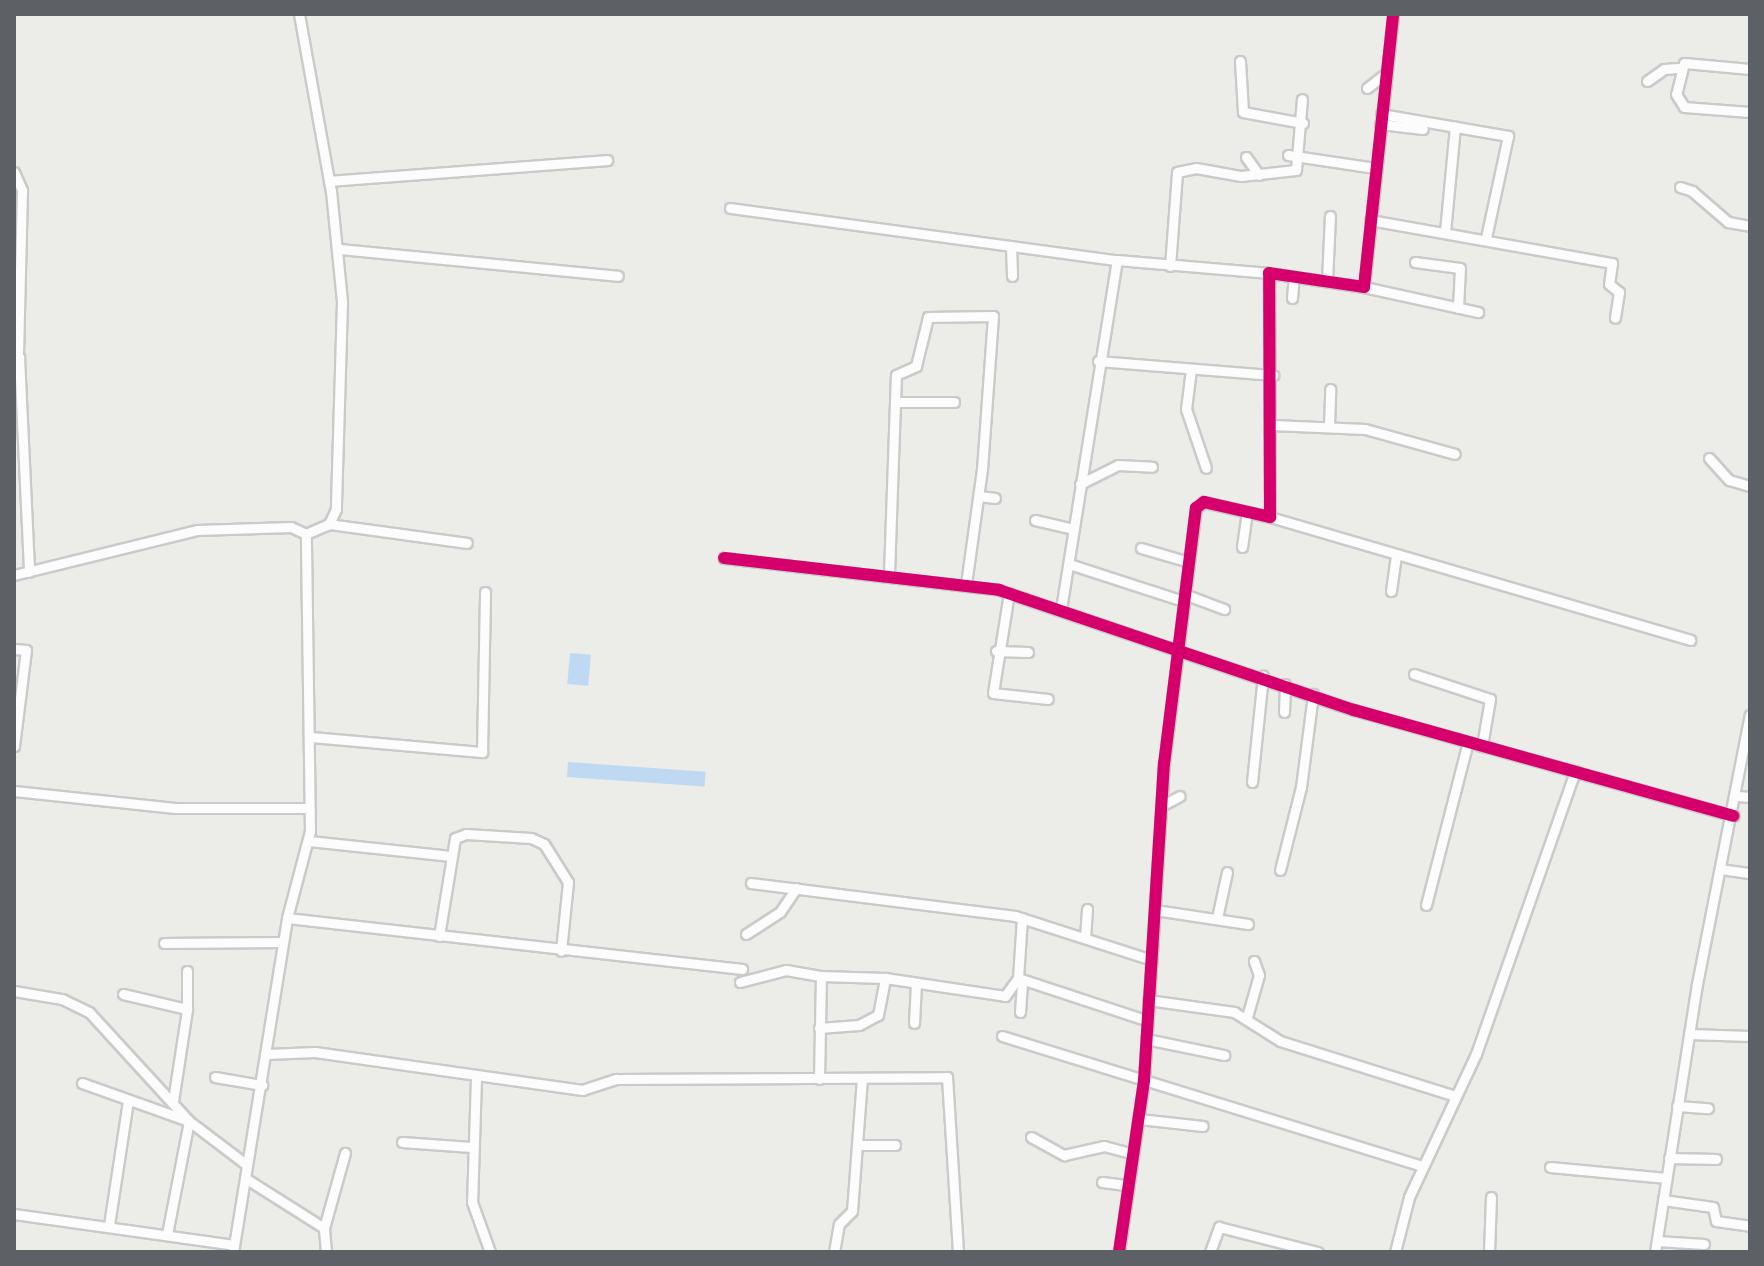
<!DOCTYPE html>
<html>
<head>
<meta charset="utf-8">
<style>
	body { margin:0 }
	#map { position:relative; width:1764px; height:1266px; overflow:hidden; background:#ecece8; font-family:Poppins,sans-serif }
	div>[style] { position:absolute }
	[style*='--x'] { left:calc(var(--x)*1px); top:calc(var(--y)*1px); width:calc(var(--w)*1px); rotate:calc(var(--a)*1deg) }
	.water>* { inset:0; background:#bfd9f3; transform-origin:0 0 }
	.roads { filter:drop-shadow(2px 0 #c9cac9) drop-shadow(-2px 0 #c9cac9) drop-shadow(0 2px #c9cac9) drop-shadow(0 -2px #c9cac9) }
	.street>* { height:9px; margin:-4.5px; padding:0 4.5px; transform-origin:4.5px; border-radius:4.5px; background:#fcfcfc }
	.cycleway>* { height:12px; margin:-6px; padding:0 6px; transform-origin:6px; border-radius:6px; background:#d6006c }
	span { translate:-50% -50%; white-space:nowrap; text-align:center; line-height:1.15; -webkit-text-stroke:7px #fff; paint-order:stroke }
	.frame { position:absolute; inset:0; border:16px solid #5d6065; pointer-events:none }
</style>
</head>
<body>
<div id="map">
	<div class="water">
		<i style="left:570px;top:653px;width:21px;height:31px;rotate:5deg"></i>
		<i style="left:568px;top:762px;width:138px;height:15px;rotate:4deg"></i>
	</div>
	<div class="roads">
		<div class="street">
			<i style="--x:299;--y:14;--w:180;--a:79.8"></i>
			<i style="--x:331;--y:191;--w:112;--a:84.3"></i>
			<i style="--x:342;--y:302;--w:207;--a:91.7"></i>
			<i style="--x:336;--y:509;--w:17;--a:115"></i>
			<i style="--x:329;--y:524;--w:25;--a:157"></i>
			<i style="--x:1240;--y:61;--w:51;--a:86.6"></i>
			<i style="--x:1243;--y:112;--w:61;--a:10.4"></i>
			<i style="--x:1750;--y:69;--w:66;--a:-174.8"></i>
			<i style="--x:1684;--y:63;--w:32;--a:104"></i>
			<i style="--x:1676;--y:94;--w:15;--a:58"></i>
			<i style="--x:1684;--y:107;--w:66;--a:4.3"></i>
			<i style="--x:1647;--y:81;--w:21;--a:-35"></i>
			<i style="--x:1664;--y:69;--w:14;--a:-4"></i>
			<i style="--x:1367;--y:88;--w:24;--a:-38"></i>
			<i style="--x:1381;--y:114;--w:129;--a:9.8"></i>
			<i style="--x:1508;--y:136;--w:104;--a:102.2"></i>
			<i style="--x:1380;--y:124;--w:43;--a:6.6"></i>
			<i style="--x:1288;--y:155;--w:88;--a:8.5"></i>
			<i style="--x:1246;--y:157;--w:22;--a:54"></i>
			<i style="--x:14;--y:172;--w:20;--a:66"></i>
			<i style="--x:22;--y:190;--w:163;--a:91.4"></i>
			<i style="--x:329;--y:181;--w:279;--a:-4.3"></i>
			<i style="--x:1680;--y:187;--w:13;--a:18"></i>
			<i style="--x:1692;--y:191;--w:48;--a:40.7"></i>
			<i style="--x:1728;--y:222;--w:22;--a:10"></i>
			<i style="--x:730;--y:208;--w:390;--a:7.7"></i>
			<i style="--x:1117;--y:260;--w:153;--a:4.9"></i>
			<i style="--x:1370;--y:220;--w:246;--a:10.1"></i>
			<i style="--x:1612;--y:263;--w:21;--a:98"></i>
			<i style="--x:1609;--y:284;--w:13;--a:39"></i>
			<i style="--x:1619;--y:292;--w:26;--a:99"></i>
			<i style="--x:1445;--y:232;--w:106;--a:-84.6"></i>
			<i style="--x:1011;--y:246;--w:30;--a:88"></i>
			<i style="--x:339;--y:249;--w:280;--a:5.5"></i>
			<i style="--x:1415;--y:262;--w:45;--a:7.6"></i>
			<i style="--x:1460;--y:268;--w:40;--a:92.9"></i>
			<i style="--x:1170;--y:266;--w:94;--a:-85.7"></i>
			<i style="--x:1177;--y:172;--w:19;--a:-12"></i>
			<i style="--x:1196;--y:168;--w:46;--a:10.1"></i>
			<i style="--x:1241;--y:176;--w:55;--a:-6.2"></i>
			<i style="--x:1296;--y:170;--w:71;--a:-85.2"></i>
			<i style="--x:1327;--y:281;--w:65;--a:-87.4"></i>
			<i style="--x:1364;--y:287;--w:117;--a:12.4"></i>
			<i style="--x:1292;--y:298;--w:21;--a:-85"></i>
			<i style="--x:14;--y:350;--w:9;--a:54"></i>
			<i style="--x:19;--y:357;--w:215;--a:87.3"></i>
			<i style="--x:1098;--y:361;--w:176;--a:4.6"></i>
			<i style="--x:1191;--y:369;--w:40;--a:97.1"></i>
			<i style="--x:1186;--y:409;--w:62;--a:71.3"></i>
			<i style="--x:895;--y:402;--w:59;--a:0"></i>
			<i style="--x:1272;--y:425;--w:93;--a:2.5"></i>
			<i style="--x:1365;--y:429;--w:93;--a:15.5"></i>
			<i style="--x:1329;--y:426;--w:37;--a:-88"></i>
			<i style="--x:1709;--y:458;--w:30;--a:48"></i>
			<i style="--x:1729;--y:480;--w:22;--a:16"></i>
			<i style="--x:1080;--y:484;--w:42;--a:-26.6"></i>
			<i style="--x:1118;--y:465;--w:34;--a:3"></i>
			<i style="--x:979;--y:496;--w:16;--a:7"></i>
			<i style="--x:1270;--y:517;--w:438;--a:16.3"></i>
			<i style="--x:1035;--y:520;--w:39;--a:13"></i>
			<i style="--x:329;--y:524;--w:139;--a:7.8"></i>
			<i style="--x:1242;--y:547;--w:35;--a:-82"></i>
			<i style="--x:1141;--y:548;--w:50;--a:16.3"></i>
			<i style="--x:724;--y:558;--w:277;--a:6.6"></i>
			<i style="--x:999;--y:590;--w:375;--a:18.7"></i>
			<i style="--x:1354;--y:710;--w:394;--a:15.6"></i>
			<i style="--x:1069;--y:564;--w:120;--a:18"></i>
			<i style="--x:889;--y:574;--w:199;--a:-88"></i>
			<i style="--x:896;--y:375;--w:22;--a:-24"></i>
			<i style="--x:916;--y:366;--w:50;--a:-76.2"></i>
			<i style="--x:928;--y:317;--w:65;--a:-0.9"></i>
			<i style="--x:993;--y:316;--w:153;--a:94.1"></i>
			<i style="--x:982;--y:469;--w:117;--a:97.9"></i>
			<i style="--x:14;--y:575;--w:188;--a:-13.8"></i>
			<i style="--x:197;--y:530;--w:94;--a:-1.8"></i>
			<i style="--x:291;--y:527;--w:17;--a:25"></i>
			<i style="--x:1391;--y:591;--w:36;--a:-82"></i>
			<i style="--x:1009;--y:593;--w:101;--a:99.1"></i>
			<i style="--x:993;--y:693;--w:55;--a:6.2"></i>
			<i style="--x:1184;--y:594;--w:43;--a:20.6"></i>
			<i style="--x:1061;--y:609;--w:353;--a:-80.9"></i>
			<i style="--x:14;--y:649;--w:12;--a:5"></i>
			<i style="--x:26;--y:650;--w:97;--a:97.1"></i>
			<i style="--x:996;--y:651;--w:32;--a:2"></i>
			<i style="--x:1414;--y:674;--w:80;--a:18.2"></i>
			<i style="--x:1490;--y:699;--w:48;--a:99.7"></i>
			<i style="--x:1284;--y:712;--w:28;--a:-88"></i>
			<i style="--x:310;--y:737;--w:173;--a:5"></i>
			<i style="--x:482;--y:752;--w:160;--a:-88.9"></i>
			<i style="--x:1252;--y:782;--w:107;--a:-84.1"></i>
			<i style="--x:14;--y:791;--w:162;--a:6"></i>
			<i style="--x:175;--y:808;--w:134;--a:0"></i>
			<i style="--x:1738;--y:796;--w:12;--a:5"></i>
			<i style="--x:1161;--y:806;--w:21;--a:-28"></i>
			<i style="--x:309;--y:841;--w:143;--a:6"></i>
			<i style="--x:1720;--y:869;--w:30;--a:8"></i>
			<i style="--x:1280;--y:870;--w:86;--a:-75.8"></i>
			<i style="--x:1301;--y:787;--w:94;--a:-82.6"></i>
			<i style="--x:751;--y:883;--w:266;--a:7.1"></i>
			<i style="--x:1015;--y:916;--w:144;--a:17.8"></i>
			<i style="--x:1426;--y:905;--w:168;--a:-75.6"></i>
			<i style="--x:1155;--y:910;--w:94;--a:8.6"></i>
			<i style="--x:287;--y:918;--w:458;--a:6.4"></i>
			<i style="--x:1217;--y:918;--w:47;--a:-77.7"></i>
			<i style="--x:746;--y:934;--w:40;--a:-32.9"></i>
			<i style="--x:780;--y:912;--w:29;--a:-56"></i>
			<i style="--x:439;--y:936;--w:99;--a:-80.7"></i>
			<i style="--x:455;--y:838;--w:12;--a:-20"></i>
			<i style="--x:466;--y:834;--w:65;--a:3.5"></i>
			<i style="--x:531;--y:838;--w:14;--a:25"></i>
			<i style="--x:544;--y:844;--w:45;--a:57.7"></i>
			<i style="--x:568;--y:882;--w:69;--a:95.8"></i>
			<i style="--x:1085;--y:938;--w:29;--a:-86"></i>
			<i style="--x:164;--y:943;--w:119;--a:-0.5"></i>
			<i style="--x:1018;--y:978;--w:135;--a:18.2"></i>
			<i style="--x:740;--y:982;--w:48;--a:-14.6"></i>
			<i style="--x:786;--y:970;--w:36;--a:10"></i>
			<i style="--x:14;--y:991;--w:49;--a:9.5"></i>
			<i style="--x:62;--y:999;--w:30;--a:26"></i>
			<i style="--x:89;--y:1012;--w:148;--a:47.5"></i>
			<i style="--x:189;--y:1121;--w:115;--a:101"></i>
			<i style="--x:123;--y:994;--w:66;--a:13.2"></i>
			<i style="--x:1148;--y:1000;--w:87;--a:7.9"></i>
			<i style="--x:1234;--y:1012;--w:54;--a:32.2"></i>
			<i style="--x:1280;--y:1041;--w:183;--a:17.4"></i>
			<i style="--x:1020;--y:1012;--w:31;--a:-86"></i>
			<i style="--x:1247;--y:1017;--w:44;--a:-74.1"></i>
			<i style="--x:1259;--y:975;--w:15;--a:-110"></i>
			<i style="--x:914;--y:1023;--w:40;--a:-87.1"></i>
			<i style="--x:819;--y:1028;--w:40;--a:-4.3"></i>
			<i style="--x:859;--y:1025;--w:21;--a:-28"></i>
			<i style="--x:878;--y:1015;--w:38;--a:-79"></i>
			<i style="--x:1689;--y:1034;--w:61;--a:1.9"></i>
			<i style="--x:1002;--y:1036;--w:439;--a:17.2"></i>
			<i style="--x:1146;--y:1039;--w:80;--a:11.6"></i>
			<i style="--x:267;--y:1054;--w:48;--a:-2.4"></i>
			<i style="--x:315;--y:1052;--w:270;--a:8.1"></i>
			<i style="--x:582;--y:1090;--w:36;--a:-18"></i>
			<i style="--x:616;--y:1079;--w:331;--a:-0.3"></i>
			<i style="--x:947;--y:1077;--w:175;--a:86.4"></i>
			<i style="--x:215;--y:1077;--w:48;--a:9.7"></i>
			<i style="--x:476;--y:1078;--w:124;--a:91.8"></i>
			<i style="--x:472;--y:1202;--w:53;--a:70.2"></i>
			<i style="--x:819;--y:1079;--w:103;--a:-88.9"></i>
			<i style="--x:821;--y:976;--w:64;--a:1.8"></i>
			<i style="--x:885;--y:978;--w:121;--a:8.5"></i>
			<i style="--x:1005;--y:996;--w:22;--a:-54"></i>
			<i style="--x:1018;--y:978;--w:60;--a:-86.2"></i>
			<i style="--x:82;--y:1083;--w:114;--a:19.6"></i>
			<i style="--x:189;--y:1121;--w:73;--a:37.2"></i>
			<i style="--x:173;--y:1101;--w:93;--a:-81.3"></i>
			<i style="--x:187;--y:1009;--w:38;--a:-90"></i>
			<i style="--x:1677;--y:1106;--w:31;--a:4"></i>
			<i style="--x:1139;--y:1119;--w:64;--a:6.2"></i>
			<i style="--x:1031;--y:1137;--w:38;--a:29"></i>
			<i style="--x:1064;--y:1155;--w:41;--a:-12.7"></i>
			<i style="--x:1104;--y:1146;--w:30;--a:15"></i>
			<i style="--x:402;--y:1142;--w:69;--a:4.1"></i>
			<i style="--x:857;--y:1145;--w:38;--a:0"></i>
			<i style="--x:1669;--y:1158;--w:47;--a:1.2"></i>
			<i style="--x:1550;--y:1167;--w:117;--a:5.4"></i>
			<i style="--x:245;--y:1178;--w:93;--a:32.3"></i>
			<i style="--x:1102;--y:1182;--w:26;--a:7"></i>
			<i style="--x:1663;--y:1200;--w:50;--a:8"></i>
			<i style="--x:1713;--y:1207;--w:14;--a:78"></i>
			<i style="--x:1716;--y:1221;--w:34;--a:8"></i>
			<i style="--x:14;--y:1214;--w:222;--a:8"></i>
			<i style="--x:109;--y:1225;--w:125;--a:-81.3"></i>
			<i style="--x:1657;--y:1241;--w:47;--a:3.7"></i>
			<i style="--x:233;--y:1252;--w:338;--a:-80.8"></i>
			<i style="--x:287;--y:918;--w:90;--a:-75.2"></i>
			<i style="--x:310;--y:831;--w:297;--a:-90.8"></i>
			<i style="--x:326;--y:1252;--w:24;--a:-95"></i>
			<i style="--x:324;--y:1228;--w:78;--a:-74.4"></i>
			<i style="--x:834;--y:1252;--w:28;--a:-80"></i>
			<i style="--x:839;--y:1224;--w:18;--a:-45"></i>
			<i style="--x:852;--y:1211;--w:133;--a:-85.7"></i>
			<i style="--x:1119;--y:1252;--w:174;--a:-81.7"></i>
			<i style="--x:1144;--y:1080;--w:317;--a:-86.4"></i>
			<i style="--x:1164;--y:764;--w:258;--a:-82.9"></i>
			<i style="--x:1196;--y:508;--w:10;--a:-37"></i>
			<i style="--x:1204;--y:502;--w:68;--a:12.8"></i>
			<i style="--x:1270;--y:517;--w:244;--a:-90.2"></i>
			<i style="--x:1269;--y:273;--w:96;--a:8.4"></i>
			<i style="--x:1364;--y:287;--w:275;--a:-83.9"></i>
			<i style="--x:1210;--y:1252;--w:27;--a:-70"></i>
			<i style="--x:1219;--y:1227;--w:102;--a:14.2"></i>
			<i style="--x:1395;--y:1252;--w:57;--a:-75.7"></i>
			<i style="--x:1409;--y:1197;--w:158;--a:-64.9"></i>
			<i style="--x:1476;--y:1054;--w:300;--a:-70.7"></i>
			<i style="--x:1489;--y:1252;--w:55;--a:-87.9"></i>
			<i style="--x:1655;--y:1252;--w:271;--a:-81.1"></i>
			<i style="--x:1697;--y:984;--w:274;--a:-78.9"></i>
		</div>
	</div>
	<div class="cycleway">
		<i style="--x:724;--y:558;--w:277;--a:6.6"></i>
		<i style="--x:999;--y:590;--w:375;--a:18.7"></i>
		<i style="--x:1354;--y:710;--w:394;--a:15.6"></i>
		<i style="--x:1119;--y:1252;--w:174;--a:-81.7"></i>
		<i style="--x:1144;--y:1080;--w:317;--a:-86.4"></i>
		<i style="--x:1164;--y:764;--w:258;--a:-82.9"></i>
		<i style="--x:1196;--y:508;--w:10;--a:-37"></i>
		<i style="--x:1204;--y:502;--w:68;--a:12.8"></i>
		<i style="--x:1270;--y:517;--w:244;--a:-90.2"></i>
		<i style="--x:1269;--y:273;--w:96;--a:8.4"></i>
		<i style="--x:1364;--y:287;--w:275;--a:-83.9"></i>
	</div>
	<div class="frame"></div>
</div>
</body>
</html>
